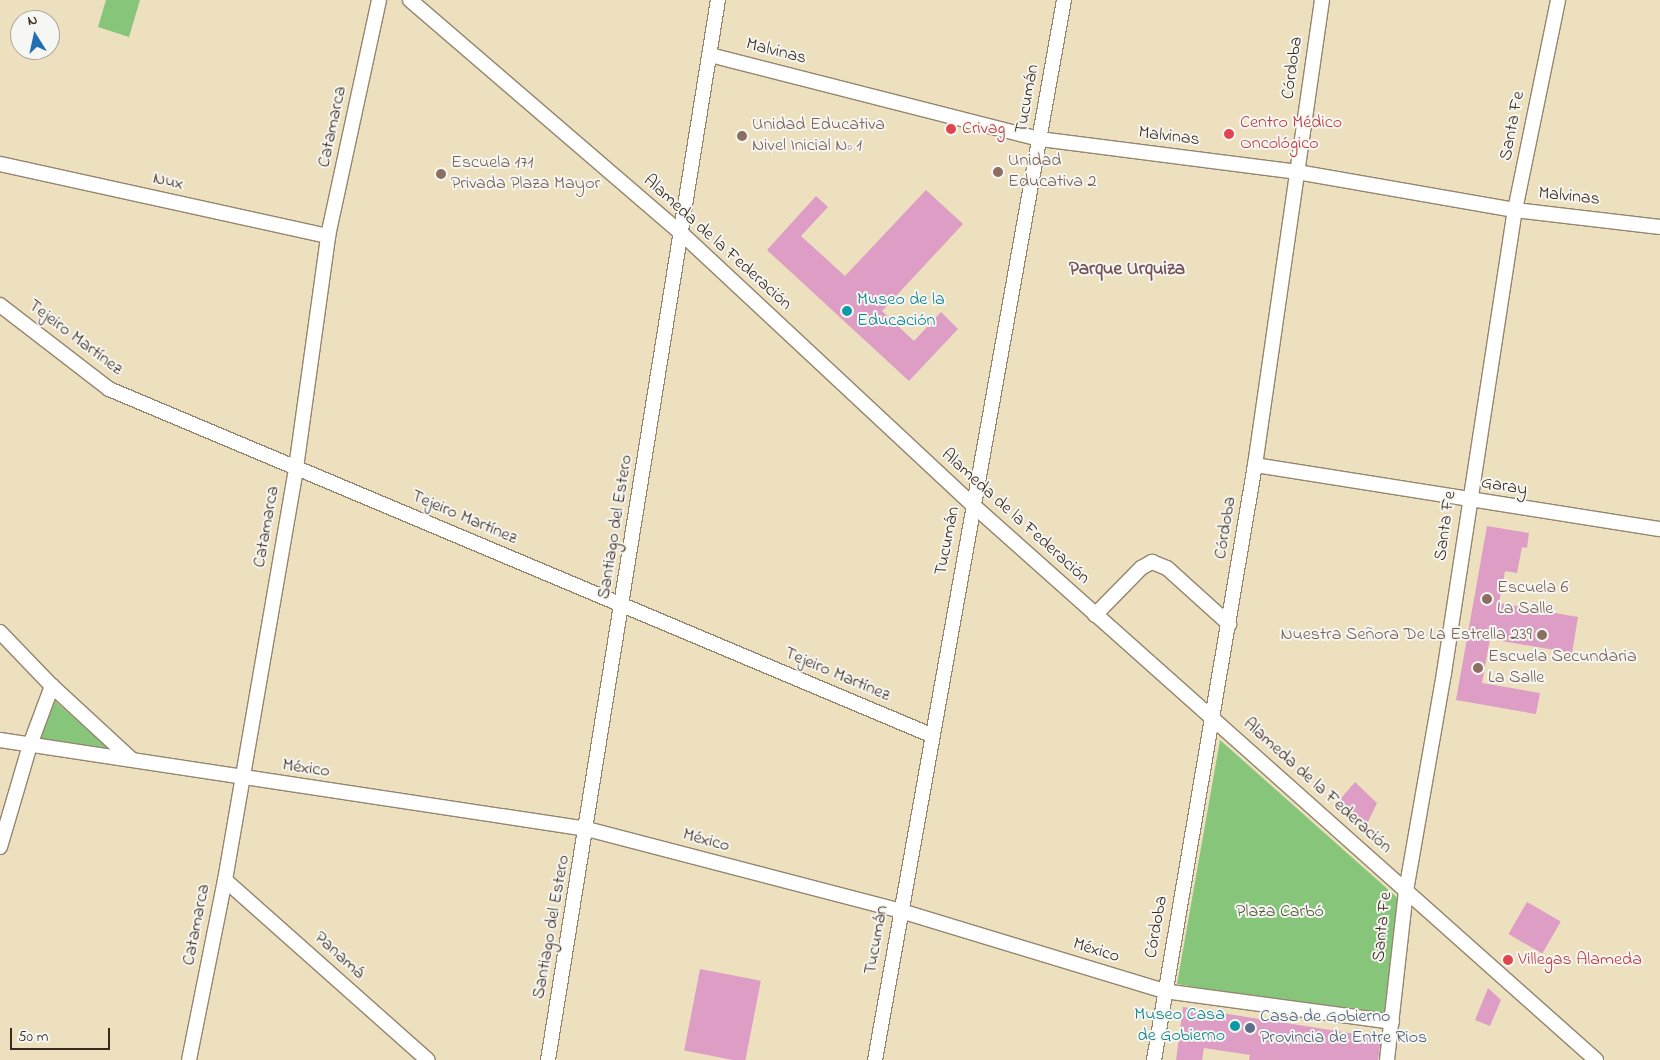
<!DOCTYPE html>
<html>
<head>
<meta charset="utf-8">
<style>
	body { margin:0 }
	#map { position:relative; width:1660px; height:1060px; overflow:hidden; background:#ede0bf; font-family:"Indie Flower",sans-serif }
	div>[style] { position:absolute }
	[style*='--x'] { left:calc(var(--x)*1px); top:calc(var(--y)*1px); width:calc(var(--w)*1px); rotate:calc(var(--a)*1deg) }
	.green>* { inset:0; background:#87c57b }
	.building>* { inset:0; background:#dd9dc5; transform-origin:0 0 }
	.roads { filter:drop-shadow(1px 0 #94856e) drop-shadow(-1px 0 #94856e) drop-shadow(0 1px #94856e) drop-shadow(0 -1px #94856e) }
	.minor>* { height:14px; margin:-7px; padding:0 7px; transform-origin:7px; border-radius:7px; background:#fff }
	.dots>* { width:14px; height:14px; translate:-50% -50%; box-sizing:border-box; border:2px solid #f6f6f2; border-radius:50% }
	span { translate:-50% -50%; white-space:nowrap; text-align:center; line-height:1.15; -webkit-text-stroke:4px #f6f6f2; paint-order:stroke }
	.street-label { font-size:18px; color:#3b2a1e }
	.health-label { font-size:18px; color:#be3a42 }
	.left { translate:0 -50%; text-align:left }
	.education-label { font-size:18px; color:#785e54 }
	.right { translate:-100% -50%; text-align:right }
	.culture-label { font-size:18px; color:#0d838f }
	.park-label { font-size:18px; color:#52583a }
	.service-label { font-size:18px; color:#4e5e75 }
	.neighbourhood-label { font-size:19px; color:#745258; font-weight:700 }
	.north { position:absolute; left:10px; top:10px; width:50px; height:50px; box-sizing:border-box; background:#f6f6f2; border:1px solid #aba49d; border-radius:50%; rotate:350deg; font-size:14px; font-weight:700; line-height:20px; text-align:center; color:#3b2a1e }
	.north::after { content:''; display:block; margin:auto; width:18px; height:22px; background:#1f6fb2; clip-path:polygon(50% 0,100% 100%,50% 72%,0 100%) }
	.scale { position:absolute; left:10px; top:1028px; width:100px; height:22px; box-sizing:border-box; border:2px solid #3b2a1e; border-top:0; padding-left:6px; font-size:15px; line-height:18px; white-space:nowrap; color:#3b2a1e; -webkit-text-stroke:4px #f6f6f2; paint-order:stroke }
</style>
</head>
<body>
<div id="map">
	<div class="green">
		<i style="clip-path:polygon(106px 0,140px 0,129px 37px,98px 27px)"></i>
		<i style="clip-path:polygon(53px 699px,111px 751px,38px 740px)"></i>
		<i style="clip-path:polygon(1220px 740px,1401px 901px,1384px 1020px,1177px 984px)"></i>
	</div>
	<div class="building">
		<i style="clip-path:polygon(926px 190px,963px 224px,882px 311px,914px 341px,941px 312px,958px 329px,909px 381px,767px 250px,816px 196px,828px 207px,801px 236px,845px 276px)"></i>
		<i style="clip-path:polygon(1487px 526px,1529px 533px,1527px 548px,1522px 547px,1517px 573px,1505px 571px,1499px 603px,1578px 617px,1572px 653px,1490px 639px,1482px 683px,1540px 693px,1536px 714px,1456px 700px)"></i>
		<i style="clip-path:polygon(1355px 782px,1377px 803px,1365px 828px,1337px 803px)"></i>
		<i style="left:1527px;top:902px;width:39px;height:37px;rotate:30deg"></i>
		<i style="left:700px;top:969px;width:62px;height:83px;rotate:11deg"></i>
		<i style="clip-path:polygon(1488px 988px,1501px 1000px,1490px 1026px,1475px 1020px)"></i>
		<i style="clip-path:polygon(1183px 1007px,1381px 1038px,1378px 1060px,1249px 1060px,1250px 1055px,1204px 1048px,1202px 1060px,1176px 1060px)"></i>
	</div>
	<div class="roads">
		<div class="minor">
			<i style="--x:410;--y:0;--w:356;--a:40.7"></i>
			<i style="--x:680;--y:232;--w:402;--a:43"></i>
			<i style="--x:974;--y:506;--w:833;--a:41.69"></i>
			<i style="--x:710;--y:55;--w:341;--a:14.3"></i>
			<i style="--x:1040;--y:139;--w:259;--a:7.3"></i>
			<i style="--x:1297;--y:172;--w:221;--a:9.9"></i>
			<i style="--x:1515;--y:210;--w:146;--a:6.7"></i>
			<i style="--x:0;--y:164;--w:336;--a:12.4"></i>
			<i style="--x:0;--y:305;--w:138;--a:37.6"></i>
			<i style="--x:109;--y:389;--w:892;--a:22.83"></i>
			<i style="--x:1255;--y:465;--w:410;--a:9"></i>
			<i style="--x:1095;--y:615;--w:66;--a:-45.6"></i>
			<i style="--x:1141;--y:568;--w:13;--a:-29"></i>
			<i style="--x:1152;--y:562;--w:16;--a:22"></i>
			<i style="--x:1167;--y:568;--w:84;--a:42.1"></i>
			<i style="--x:0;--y:632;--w:75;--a:46.1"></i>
			<i style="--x:52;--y:686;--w:108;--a:42.7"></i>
			<i style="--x:0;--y:740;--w:594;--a:8.62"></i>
			<i style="--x:587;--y:829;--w:325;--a:14.6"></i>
			<i style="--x:901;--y:911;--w:275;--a:16.9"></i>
			<i style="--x:1164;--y:991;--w:230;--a:7.7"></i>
			<i style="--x:0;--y:847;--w:106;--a:-73.6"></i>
			<i style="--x:30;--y:745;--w:63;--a:-69.6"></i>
			<i style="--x:225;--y:880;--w:271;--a:41.6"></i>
			<i style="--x:189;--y:1060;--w:184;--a:-78.7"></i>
			<i style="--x:225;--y:880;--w:418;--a:-80.2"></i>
			<i style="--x:296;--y:468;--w:234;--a:-82.1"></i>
			<i style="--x:328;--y:236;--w:241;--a:-77.8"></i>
			<i style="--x:548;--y:1060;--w:1074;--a:-80.89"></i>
			<i style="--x:875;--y:1060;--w:1077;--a:-79.89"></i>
			<i style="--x:1154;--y:1060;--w:604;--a:-80.37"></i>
			<i style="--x:1255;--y:465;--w:470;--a:-81.8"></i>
			<i style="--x:1387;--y:1060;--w:170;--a:-83.6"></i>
			<i style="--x:1406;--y:891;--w:221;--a:-80.1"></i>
			<i style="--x:1444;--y:673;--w:468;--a:-81.3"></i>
			<i style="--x:1515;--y:210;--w:214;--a:-78.4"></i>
		</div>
	</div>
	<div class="dots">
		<i style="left:951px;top:129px;background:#e0444e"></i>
		<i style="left:1229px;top:134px;background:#e0444e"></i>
		<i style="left:742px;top:136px;background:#8d6e63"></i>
		<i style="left:998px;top:172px;background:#8d6e63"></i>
		<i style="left:441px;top:174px;background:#8d6e63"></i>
		<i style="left:847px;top:311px;background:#0f9aa8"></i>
		<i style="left:1487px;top:599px;background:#8d6e63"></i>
		<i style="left:1542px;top:635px;background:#8d6e63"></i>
		<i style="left:1478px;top:668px;background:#8d6e63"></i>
		<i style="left:1508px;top:960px;background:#e0444e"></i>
		<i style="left:1235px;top:1026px;background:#0f9aa8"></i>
		<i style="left:1250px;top:1028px;background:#5c6f8a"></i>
	</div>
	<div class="street-label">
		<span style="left:776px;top:52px;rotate:14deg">Malvinas</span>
		<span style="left:1293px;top:68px;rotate:-82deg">Córdoba</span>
		<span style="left:1028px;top:99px;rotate:-80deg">Tucumán</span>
		<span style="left:1513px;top:126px;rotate:-79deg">Santa Fe</span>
		<span style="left:333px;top:127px;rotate:-78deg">Catamarca</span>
		<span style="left:1169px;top:137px;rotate:7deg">Malvinas</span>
		<span style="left:168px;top:182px;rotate:12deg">Nux</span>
		<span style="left:1569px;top:197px;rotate:6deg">Malvinas</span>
		<span style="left:717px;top:243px;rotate:42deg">Alameda de la Federación</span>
		<span style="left:75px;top:338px;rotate:37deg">Tejeiro Martínez</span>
		<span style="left:1504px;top:487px;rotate:9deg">Garay</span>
		<span style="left:1015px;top:517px;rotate:42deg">Alameda de la Federación</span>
		<span style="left:464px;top:518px;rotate:23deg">Tejeiro Martínez</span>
		<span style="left:1446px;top:526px;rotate:-82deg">Santa Fe</span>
		<span style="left:267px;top:527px;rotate:-80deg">Catamarca</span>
		<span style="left:616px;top:527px;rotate:-81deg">Santiago del Estero</span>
		<span style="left:1226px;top:528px;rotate:-81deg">Córdoba</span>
		<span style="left:948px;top:541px;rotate:-79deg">Tucumán</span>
		<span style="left:837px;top:675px;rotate:23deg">Tejeiro Martínez</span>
		<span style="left:306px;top:769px;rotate:8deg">México</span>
		<span style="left:1317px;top:786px;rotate:42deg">Alameda de la Federación</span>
		<span style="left:706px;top:841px;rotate:15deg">México</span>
		<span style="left:197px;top:925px;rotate:-79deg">Catamarca</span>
		<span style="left:552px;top:927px;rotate:-80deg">Santiago del Estero</span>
		<span style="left:1157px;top:927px;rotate:-80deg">Córdoba</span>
		<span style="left:1383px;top:927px;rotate:-84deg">Santa Fe</span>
		<span style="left:877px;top:940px;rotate:-80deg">Tucumán</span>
		<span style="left:1096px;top:951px;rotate:17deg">México</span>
		<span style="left:339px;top:956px;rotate:42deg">Panamá</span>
	</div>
	<div class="health-label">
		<span class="left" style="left:1240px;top:134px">Centro Médico<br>Oncológico</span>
		<span class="left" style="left:962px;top:129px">Crivag</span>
		<span class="left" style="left:1518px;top:960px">Villegas Alameda</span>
	</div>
	<div class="education-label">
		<span class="left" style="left:752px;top:136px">Unidad Educativa<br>Nivel Inicial Nº 1</span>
		<span class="left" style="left:1008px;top:172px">Unidad<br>Educativa 2</span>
		<span class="left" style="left:451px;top:174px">Escuela 171<br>Privada Plaza Mayor</span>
		<span class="left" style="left:1497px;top:599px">Escuela 6<br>La Salle</span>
		<span class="right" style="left:1532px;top:635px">Nuestra Señora De La Estrella 239</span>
		<span class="left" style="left:1488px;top:668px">Escuela Secundaria<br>La Salle</span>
	</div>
	<div class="culture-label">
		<span class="left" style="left:857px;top:311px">Museo de la<br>Educación</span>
		<span class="right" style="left:1225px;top:1026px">Museo Casa<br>de Gobierno</span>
	</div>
	<div class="park-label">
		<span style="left:1280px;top:912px">Plaza Carbó</span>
	</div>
	<div class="service-label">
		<span class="left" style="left:1260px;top:1028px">Casa de Gobierno<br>Provincia de Entre Rios</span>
	</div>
	<div class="neighbourhood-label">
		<span style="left:1127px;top:270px">Parque Urquiza</span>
	</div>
	<div class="north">N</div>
	<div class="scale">50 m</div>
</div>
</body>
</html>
